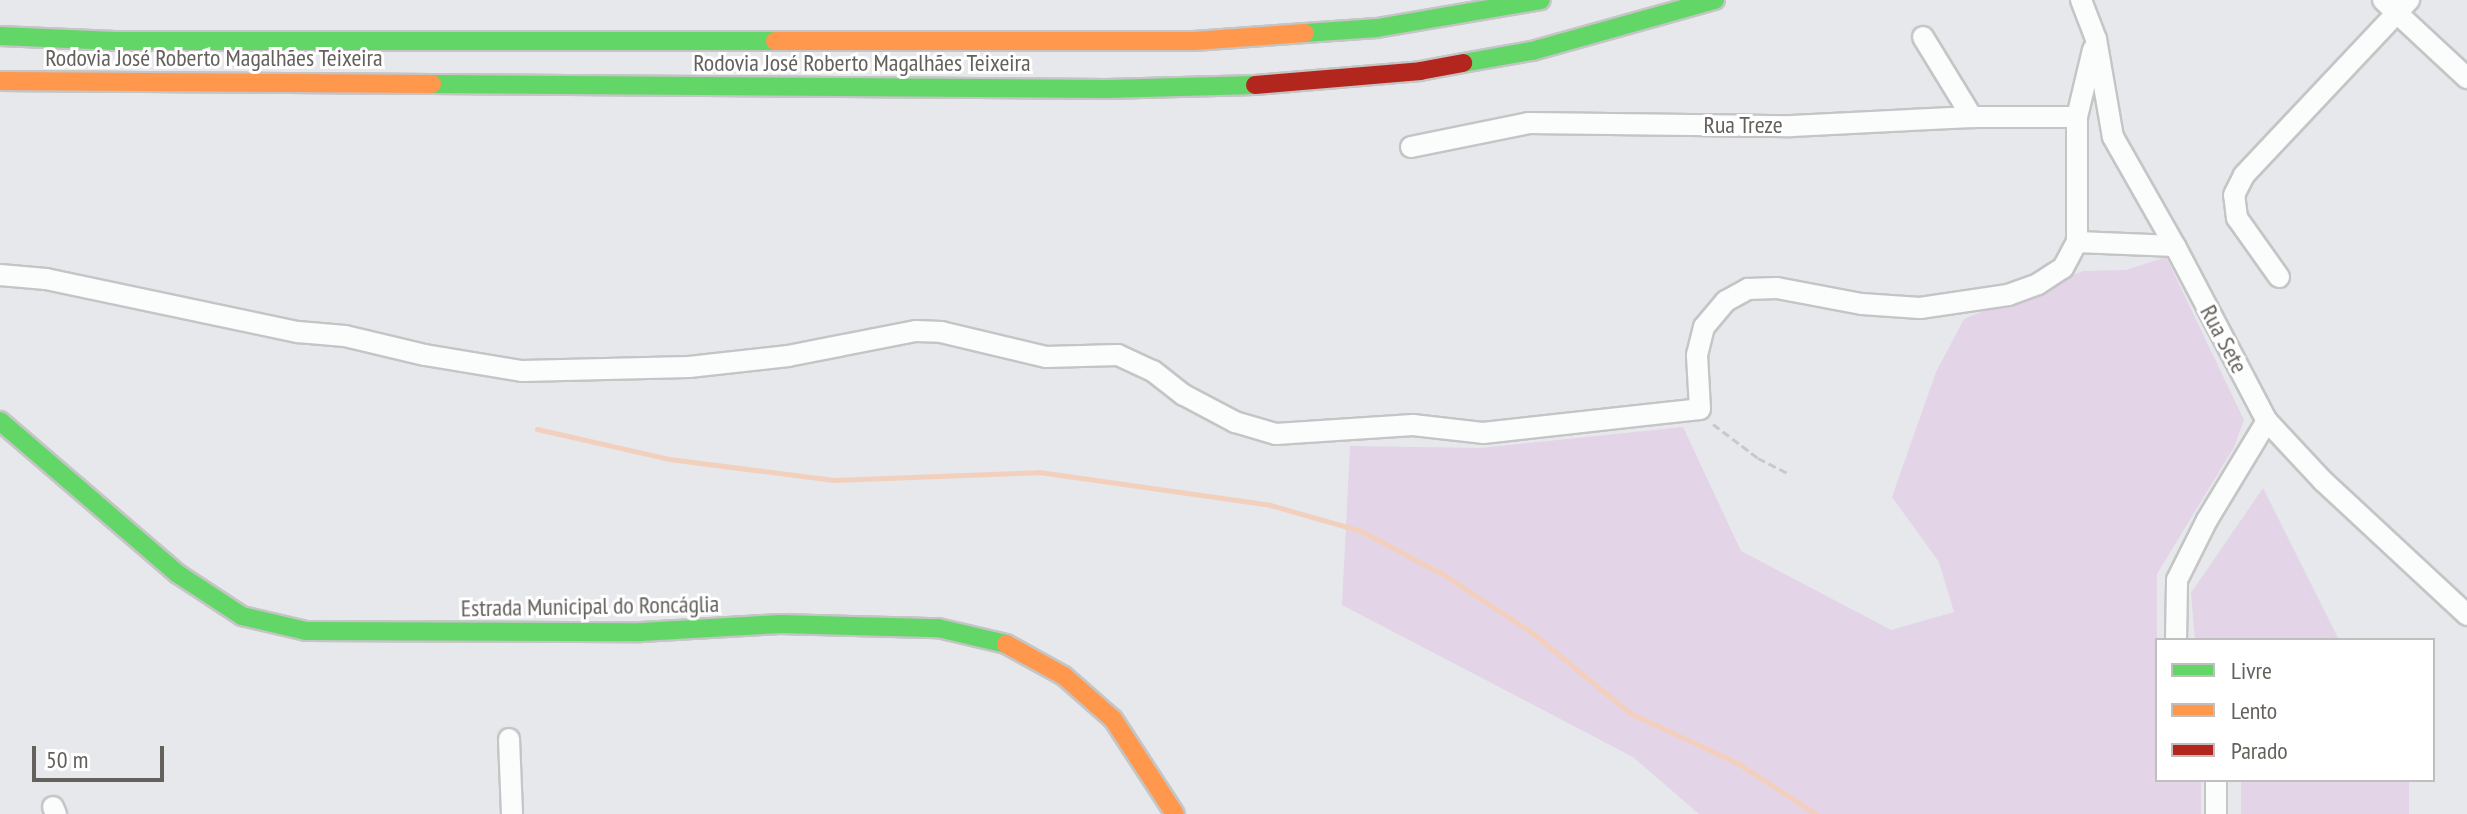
<!DOCTYPE html>
<html>
<head>
<meta charset="utf-8">
<style>
	body { margin:0 }
	#map { position:relative; width:2467px; height:814px; overflow:hidden; background:#e6e8ec; font-family:"PT Sans Narrow",sans-serif }
	div>[style] { position:absolute }
	[style*='--x'] { left:calc(var(--x)*1px); top:calc(var(--y)*1px); width:calc(var(--w)*1px); rotate:calc(var(--a)*1deg) }
	.green>* { inset:0; background:#e3d4e7; transform-origin:0 0 }
	.stream>* { height:5px; margin:-2.5px; padding:0 2.5px; transform-origin:2.5px; border-radius:2.5px; background:#f3d0bd }
	.path>* { height:3px; margin-top:-1.5px; transform-origin:0; background:repeating-linear-gradient(90deg,#ccc8ca 0 8px,transparent 0 12px) }
	.roads { filter:drop-shadow(2px 0 #c5c5c6) drop-shadow(-2px 0 #c5c5c6) drop-shadow(0 2px #c5c5c6) drop-shadow(0 -2px #c5c5c6) }
	.street>* { height:20px; margin:-10px; padding:0 10px; transform-origin:10px; border-radius:10px; background:#fbfcfc }
	.fast>* { height:18px; margin:-9px; padding:0 9px; transform-origin:9px; border-radius:9px; background:#63d668 }
	.slow>* { height:18px; margin:-9px; padding:0 9px; transform-origin:9px; border-radius:9px; background:#ff974d }
	.jam>* { height:18px; margin:-9px; padding:0 9px; transform-origin:9px; border-radius:9px; background:#b3261e }
	span { translate:-50% -50%; white-space:nowrap; text-align:center; line-height:1.15; -webkit-text-stroke:6px #fff; paint-order:stroke }
	.street-label { font-size:24px; color:#64605c }
	.legend { position:absolute; left:2155px; top:638px; width:280px; height:144px; box-sizing:border-box; background:#fff; border:2px solid #c1bfbe; margin:0; padding:10px 14px; list-style:none; font-size:24px; color:#64605c }
	.legend li { display:flex; align-items:center; gap:16px; height:40px }
	.legend b { width:40px; border:2px solid #c1bfbe }
	.scale { position:absolute; left:32px; top:746px; width:132px; height:36px; box-sizing:border-box; border:4px solid #64605c; border-top:0; padding-left:10px; font-size:24px; line-height:28px; white-space:nowrap; color:#64605c; -webkit-text-stroke:6px #fff; paint-order:stroke }
</style>
</head>
<body>
<div id="map">
	<div class="green">
		<i style="clip-path:polygon(2166px 257px,2244px 420px,2234px 447px,2157px 574px,2157px 780px,2201px 780px,2201px 814px,1699px 814px,1633px 757px,1342px 605px,1350px 446px,1481px 448px,1683px 427px,1741px 551px,1891px 630px,1954px 612px,1939px 562px,1892px 497px,1936px 372px,1964px 319px,2083px 271px,2126px 270px)"></i>
		<i style="clip-path:polygon(2263px 488px,2339px 640px,2195px 640px,2191px 593px)"></i>
		<i style="left:2241px;top:780px;width:168px;height:34px"></i>
	</div>
	<div class="stream">
		<i style="--x:537;--y:429;--w:135;--a:12.8"></i>
		<i style="--x:669;--y:459;--w:166;--a:7.3"></i>
		<i style="--x:834;--y:480;--w:205;--a:-2.2"></i>
		<i style="--x:1039;--y:472;--w:233;--a:8.1"></i>
		<i style="--x:1270;--y:505;--w:95;--a:15.9"></i>
		<i style="--x:1361;--y:531;--w:94;--a:27.9"></i>
		<i style="--x:1444;--y:575;--w:104;--a:33.2"></i>
		<i style="--x:1531;--y:632;--w:128;--a:39.3"></i>
		<i style="--x:1630;--y:713;--w:118;--a:25"></i>
		<i style="--x:1737;--y:763;--w:94;--a:32.8"></i>
	</div>
	<div class="path">
		<i style="--x:1713;--y:424;--w:56;--a:37.1"></i>
		<i style="--x:1758;--y:458;--w:35;--a:27"></i>
	</div>
	<div class="roads">
		<div class="street">
			<i style="--x:2081;--y:0;--w:42;--a:69"></i>
			<i style="--x:2096;--y:39;--w:99;--a:80.2"></i>
			<i style="--x:2113;--y:137;--w:125;--a:60.4"></i>
			<i style="--x:2175;--y:246;--w:198;--a:62.3"></i>
			<i style="--x:2267;--y:421;--w:82;--a:47"></i>
			<i style="--x:2323;--y:481;--w:197;--a:42.9"></i>
			<i style="--x:2383;--y:0;--w:115;--a:42.9"></i>
			<i style="--x:1923;--y:37;--w:94;--a:58.5"></i>
			<i style="--x:1411;--y:147;--w:120;--a:-11.5"></i>
			<i style="--x:1529;--y:123;--w:263;--a:0.7"></i>
			<i style="--x:1792;--y:126;--w:180;--a:-2.9"></i>
			<i style="--x:1972;--y:117;--w:105;--a:0"></i>
			<i style="--x:2077;--y:242;--w:125;--a:-90"></i>
			<i style="--x:2077;--y:117;--w:69;--a:-76.6"></i>
			<i style="--x:0;--y:275;--w:46;--a:5"></i>
			<i style="--x:46;--y:279;--w:258;--a:11.9"></i>
			<i style="--x:298;--y:332;--w:47;--a:4.9"></i>
			<i style="--x:345;--y:336;--w:82;--a:13.4"></i>
			<i style="--x:425;--y:355;--w:98;--a:9.4"></i>
			<i style="--x:522;--y:371;--w:167;--a:-1.4"></i>
			<i style="--x:689;--y:367;--w:100;--a:-6.3"></i>
			<i style="--x:788;--y:356;--w:130;--a:-11.1"></i>
			<i style="--x:916;--y:331;--w:25;--a:2"></i>
			<i style="--x:941;--y:332;--w:108;--a:13.4"></i>
			<i style="--x:1046;--y:357;--w:72;--a:-1.6"></i>
			<i style="--x:1118;--y:355;--w:38;--a:25"></i>
			<i style="--x:1153;--y:371;--w:39;--a:38"></i>
			<i style="--x:1184;--y:395;--w:58;--a:27.9"></i>
			<i style="--x:1235;--y:422;--w:43;--a:16.3"></i>
			<i style="--x:1276;--y:434;--w:137;--a:-3.8"></i>
			<i style="--x:1413;--y:425;--w:70;--a:6.5"></i>
			<i style="--x:1483;--y:433;--w:218;--a:-6.3"></i>
			<i style="--x:1700;--y:409;--w:54;--a:-93.2"></i>
			<i style="--x:1697;--y:355;--w:29;--a:-76"></i>
			<i style="--x:1704;--y:327;--w:34;--a:-50"></i>
			<i style="--x:1726;--y:301;--w:25;--a:-29"></i>
			<i style="--x:1748;--y:289;--w:29;--a:-2"></i>
			<i style="--x:1777;--y:288;--w:86;--a:10.7"></i>
			<i style="--x:1862;--y:304;--w:58;--a:3.9"></i>
			<i style="--x:1920;--y:308;--w:89;--a:-8.4"></i>
			<i style="--x:2008;--y:295;--w:32;--a:-20"></i>
			<i style="--x:2038;--y:284;--w:30;--a:-33"></i>
			<i style="--x:2063;--y:268;--w:30;--a:-62"></i>
			<i style="--x:2077;--y:242;--w:98;--a:2.3"></i>
			<i style="--x:2279;--y:277;--w:72;--a:-125.4"></i>
			<i style="--x:2237;--y:218;--w:23;--a:-97"></i>
			<i style="--x:2234;--y:195;--w:22;--a:-63"></i>
			<i style="--x:2244;--y:175;--w:241;--a:-46.7"></i>
			<i style="--x:2176;--y:640;--w:60;--a:-89"></i>
			<i style="--x:2177;--y:580;--w:67;--a:-63.4"></i>
			<i style="--x:2207;--y:520;--w:116;--a:-58.8"></i>
			<i style="--x:509;--y:739;--w:75;--a:87.7"></i>
			<i style="--x:2216;--y:780;--w:34;--a:90"></i>
			<i style="--x:53;--y:807;--w:8;--a:67"></i>
		</div>
		<div class="fast">
			<i style="--x:1305;--y:33;--w:72;--a:-4"></i>
			<i style="--x:1377;--y:28;--w:166;--a:-9.7"></i>
			<i style="--x:0;--y:36;--w:115;--a:2.5"></i>
			<i style="--x:115;--y:41;--w:660;--a:0"></i>
			<i style="--x:1463;--y:63;--w:70;--a:-9.9"></i>
			<i style="--x:1532;--y:51;--w:190;--a:-15.6"></i>
			<i style="--x:432;--y:84;--w:674;--a:0.43"></i>
			<i style="--x:1106;--y:89;--w:149;--a:-1.5"></i>
			<i style="--x:0;--y:421;--w:235;--a:40.7"></i>
			<i style="--x:178;--y:574;--w:77;--a:33.3"></i>
			<i style="--x:242;--y:616;--w:66;--a:13.2"></i>
			<i style="--x:306;--y:631;--w:335;--a:0.2"></i>
			<i style="--x:641;--y:632;--w:139;--a:-3.3"></i>
			<i style="--x:780;--y:624;--w:158;--a:1.5"></i>
			<i style="--x:938;--y:628;--w:70;--a:13.2"></i>
		</div>
		<div class="slow">
			<i style="--x:775;--y:41;--w:419;--a:0"></i>
			<i style="--x:1194;--y:41;--w:111;--a:-4.1"></i>
			<i style="--x:0;--y:81;--w:432;--a:0.4"></i>
			<i style="--x:1006;--y:644;--w:66;--a:28.9"></i>
			<i style="--x:1064;--y:676;--w:65;--a:41.3"></i>
			<i style="--x:1113;--y:719;--w:113;--a:56.9"></i>
		</div>
		<div class="jam">
			<i style="--x:1255;--y:85;--w:166;--a:-4.8"></i>
			<i style="--x:1420;--y:71;--w:44;--a:-10.5"></i>
		</div>
	</div>
	<div class="street-label">
		<span style="left:214px;top:58px">Rodovia José Roberto Magalhães Teixeira</span>
		<span style="left:862px;top:63px">Rodovia José Roberto Magalhães Teixeira</span>
		<span style="left:1743px;top:125px">Rua Treze</span>
		<span style="left:2224px;top:339px;rotate:62deg">Rua Sete</span>
		<span style="left:590px;top:606px;rotate:-1deg">Estrada Municipal do Roncáglia</span>
	</div>
	<ul class="legend">
	<li><b style="height:10px;background:#63d668"></b>Livre</li>
	<li><b style="height:10px;background:#ff974d"></b>Lento</li>
	<li><b style="height:10px;background:#b3261e"></b>Parado</li>
	</ul>
	<div class="scale">50 m</div>
</div>
</body>
</html>
